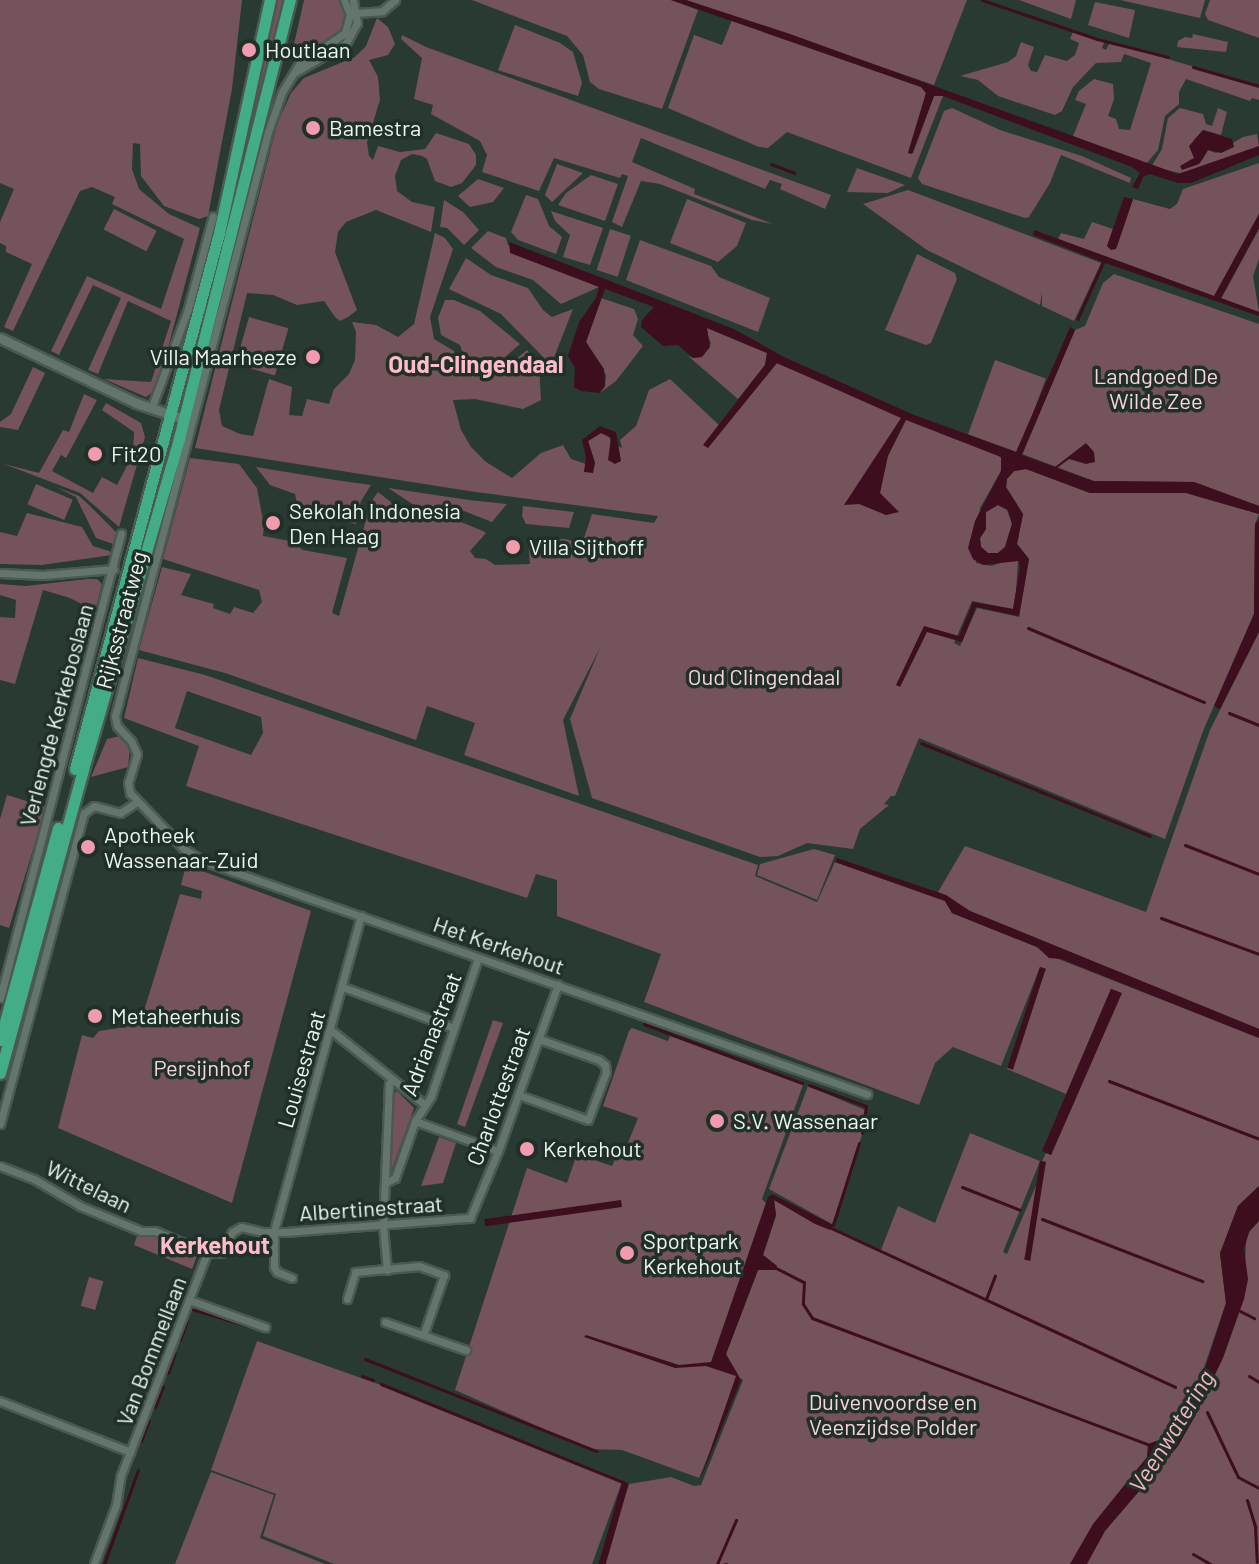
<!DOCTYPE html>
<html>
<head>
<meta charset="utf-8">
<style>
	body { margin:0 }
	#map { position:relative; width:1259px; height:1564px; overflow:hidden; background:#293a32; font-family:Barlow,sans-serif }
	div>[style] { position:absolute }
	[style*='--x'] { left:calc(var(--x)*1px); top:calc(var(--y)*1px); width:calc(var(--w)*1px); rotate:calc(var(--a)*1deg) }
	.green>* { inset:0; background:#74535a; transform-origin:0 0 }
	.water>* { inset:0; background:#3d0e1d; transform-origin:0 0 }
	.stream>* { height:3px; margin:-1.5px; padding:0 1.5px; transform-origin:1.5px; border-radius:1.5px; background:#3d0e1d }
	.roads { filter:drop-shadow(2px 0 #4a5952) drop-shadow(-2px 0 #4a5952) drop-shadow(0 2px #4a5952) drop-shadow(0 -2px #4a5952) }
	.minor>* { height:7px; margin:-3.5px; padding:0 3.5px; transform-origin:3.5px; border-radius:3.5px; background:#64766c }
	.tertiary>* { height:9px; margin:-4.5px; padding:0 4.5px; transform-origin:4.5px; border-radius:4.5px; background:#64766c }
	.primary>* { height:11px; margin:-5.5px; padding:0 5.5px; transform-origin:5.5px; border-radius:5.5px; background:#43ad86 }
	.dots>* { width:22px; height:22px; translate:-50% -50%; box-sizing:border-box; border:4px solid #203028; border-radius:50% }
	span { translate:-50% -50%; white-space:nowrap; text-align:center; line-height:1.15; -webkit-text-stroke:7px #203028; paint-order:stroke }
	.poi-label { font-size:22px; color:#edf7f2 }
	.left { translate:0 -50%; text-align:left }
	.right { translate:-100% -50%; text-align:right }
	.park-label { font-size:22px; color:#f9d4db }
	.street-label { font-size:22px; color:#edf7f2 }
	.neighbourhood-label { font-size:24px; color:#febbc9; font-weight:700 }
	.water-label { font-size:24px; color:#f9b3c1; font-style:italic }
</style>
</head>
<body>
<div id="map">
	<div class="green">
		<i style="clip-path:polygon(0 0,242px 0,232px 89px,208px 216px,199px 219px,164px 206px,141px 176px,140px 144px,133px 143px,132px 169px,139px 189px,169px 214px,200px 228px,157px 389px,146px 397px,104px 379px,151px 382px,171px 321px,128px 301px,98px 374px,88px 370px,121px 298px,93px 285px,59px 355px,51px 351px,87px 276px,161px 309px,184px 239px,112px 204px,115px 197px,92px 187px,80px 191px,13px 331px,4px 327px,32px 264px,6px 252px,6px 246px,0 243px,0 222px,14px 189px,0 183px)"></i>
		<i style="clip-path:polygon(274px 0,285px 0,247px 138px)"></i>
		<i style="clip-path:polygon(304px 0,340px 0,347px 22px,336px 37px,311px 52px,309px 49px,295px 61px,294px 44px)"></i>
		<i style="clip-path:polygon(472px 0,671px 0,698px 10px,662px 109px,599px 89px,590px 82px,583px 55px,567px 36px)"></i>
		<i style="clip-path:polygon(686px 0,967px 0,934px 85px)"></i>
		<i style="clip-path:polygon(1019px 0,1076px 0,1071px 19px)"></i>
		<i style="clip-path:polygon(1120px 0,1205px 0,1200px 18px)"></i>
		<i style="clip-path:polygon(1210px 0,1259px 0,1259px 38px,1208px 20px,1205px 14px)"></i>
		<i style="clip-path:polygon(1095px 2px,1135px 10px,1129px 38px,1088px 25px)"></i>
		<i style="clip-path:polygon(377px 18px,388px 27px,395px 44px,388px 55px,369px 60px,378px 77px,380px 100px,367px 142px,369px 156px,373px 160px,378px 146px,400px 152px,425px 149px,436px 133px,469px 144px,476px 155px,476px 165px,462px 183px,451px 187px,435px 181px,427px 159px,422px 156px,412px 154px,401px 160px,395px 176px,397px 191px,412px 202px,435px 207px,431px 232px,376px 210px,346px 222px,338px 232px,335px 252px,357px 310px,348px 317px,340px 321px,335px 317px,324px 301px,297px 305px,273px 295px,247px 293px,219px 410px,222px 426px,240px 434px,253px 436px,269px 379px,292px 387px,289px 415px,302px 416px,307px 399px,329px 404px,334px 389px,349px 374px,355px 360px,356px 332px,352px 322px,376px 325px,398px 337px,414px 324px,435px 233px,445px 238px,453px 249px,430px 317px,434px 339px,454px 351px,457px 364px,465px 367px,505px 368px,527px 350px,539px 364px,541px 400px,523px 409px,475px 399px,453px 400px,461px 430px,471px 447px,486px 462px,512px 478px,541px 453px,563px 445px,571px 459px,586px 464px,584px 472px,595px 463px,588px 441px,601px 433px,609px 435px,611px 443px,622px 448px,620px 440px,636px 426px,649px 390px,670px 379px,719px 425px,708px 447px,776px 363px,998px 455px,1002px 459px,1001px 471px,980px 508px,976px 563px,991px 566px,1012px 559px,1018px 561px,1016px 592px,1013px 609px,972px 601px,954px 643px,960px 646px,977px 608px,1019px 617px,1029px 559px,1017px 544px,1023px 514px,1006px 487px,1007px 479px,1014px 471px,1026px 469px,1090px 493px,1186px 493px,1259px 514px,1255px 524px,1254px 614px,1203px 731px,1165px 839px,919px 738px,895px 796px,891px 796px,884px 804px,889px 805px,860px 829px,853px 849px,807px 843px,778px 856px,760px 857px,592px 798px,570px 719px,600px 648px,563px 720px,579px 796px,464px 755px,475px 723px,427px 706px,416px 740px,225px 673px,139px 650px,162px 567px,191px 574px,181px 595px,214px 604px,213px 608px,230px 614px,234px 607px,253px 613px,262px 602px,259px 590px,163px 559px,190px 458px,239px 464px,257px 488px,264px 526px,263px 536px,290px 541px,303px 550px,347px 558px,332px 613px,339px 616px,371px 502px,378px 492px,402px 511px,461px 522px,483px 531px,486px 533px,470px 551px,475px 558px,486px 559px,495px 565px,530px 564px,528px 541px,565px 539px,582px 544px,592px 514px,654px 523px,658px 516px,469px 491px,195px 448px,277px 124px,291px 93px,304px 78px,355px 57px,366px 46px)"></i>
		<i style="clip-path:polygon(732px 20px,921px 87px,926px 93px,908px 153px,913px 153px,934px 96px,943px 96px,911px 178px,787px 132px,768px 148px,759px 147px,668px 108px,694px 35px,722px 45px)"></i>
		<i style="clip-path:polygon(515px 25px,560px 43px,573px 52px,582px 83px,578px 96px,498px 70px)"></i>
		<i style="clip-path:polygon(1073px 32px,1105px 40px,1102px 48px,1106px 50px,1110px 42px,1259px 86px,1259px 100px,1252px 98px,1250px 101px,1186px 79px,1179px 92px,1179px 104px,1165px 116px,1158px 150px,1146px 164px,1073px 136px,1086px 104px,1075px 100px,1079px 91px,1094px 79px,1113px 84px,1114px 99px,1108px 116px,1116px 119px,1119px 129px,1130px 130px,1151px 63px,1124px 54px,1121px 62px,1096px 63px,1073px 87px,1062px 111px,1055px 115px,998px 96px,978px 80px,960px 76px,1008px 62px,1016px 56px,1021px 42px,1034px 47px,1028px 65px,1031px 71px,1037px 72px,1045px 55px,1067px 61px,1075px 55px,1079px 43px,1070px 39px)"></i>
		<i style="clip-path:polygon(1193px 34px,1228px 42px,1226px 52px,1177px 47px,1178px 41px,1185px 37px,1192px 38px)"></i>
		<i style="clip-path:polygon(402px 35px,426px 47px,831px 195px,825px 209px,780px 189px,782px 184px,770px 180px,765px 189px,641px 138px,632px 162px,695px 189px,694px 194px,773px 224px,752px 220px,660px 184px,641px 181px,622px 227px,612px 222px,628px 176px,622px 174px,620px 178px,554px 158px,539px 191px,482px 172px,487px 155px,480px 141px,431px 114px,433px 105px,414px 99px,422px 58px,401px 39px)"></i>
		<i style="clip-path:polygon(952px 108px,1000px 130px,1082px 156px,1131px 178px,1130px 183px,1061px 155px,1050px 183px,1029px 217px,1025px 218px,922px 184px,918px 178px,944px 111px)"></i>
		<i style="clip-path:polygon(1180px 108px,1203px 114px,1206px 124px,1212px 126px,1218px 108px,1227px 112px,1221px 135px,1203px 130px,1194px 140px,1194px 158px,1181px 166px,1201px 162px,1208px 150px,1216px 153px,1243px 137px,1257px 134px,1259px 146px,1185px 174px,1151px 167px,1162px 149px,1168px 118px)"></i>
		<i style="clip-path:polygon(1259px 163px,1259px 214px,1214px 296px,1058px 239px,1061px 233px,1084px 239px,1092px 222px,1113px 229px,1107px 246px,1116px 249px,1133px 199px,1170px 209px,1177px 204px,1183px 189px)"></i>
		<i style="clip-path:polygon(557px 164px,583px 173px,552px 202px,545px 195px)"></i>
		<i style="clip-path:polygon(857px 168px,905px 185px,888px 193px,847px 192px)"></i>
		<i style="clip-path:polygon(591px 175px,618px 184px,605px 221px,558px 205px,566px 193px)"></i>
		<i style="clip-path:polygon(478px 179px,504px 188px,493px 202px,470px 207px,458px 196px)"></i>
		<i style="clip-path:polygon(908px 190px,1101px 263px,1074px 321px,1042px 306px,1042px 292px,1040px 305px,927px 250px,863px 204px)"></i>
		<i style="clip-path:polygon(526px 195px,538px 199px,549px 226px,562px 237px,556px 254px,518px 240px,511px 232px)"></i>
		<i style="clip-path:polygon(687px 199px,746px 223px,737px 246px,718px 262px,670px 243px)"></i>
		<i style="clip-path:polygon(444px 200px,463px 212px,479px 230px,464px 245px,447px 228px,440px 227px)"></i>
		<i style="left:114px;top:209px;width:48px;height:23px;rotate:27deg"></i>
		<i style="clip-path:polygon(551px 211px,603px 228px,590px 265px,563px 257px,570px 235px,555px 221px)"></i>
		<i style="left:610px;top:229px;width:22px;height:43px;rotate:18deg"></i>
		<i style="clip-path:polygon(1259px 229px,1259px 259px,1253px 276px,1259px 312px,1221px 299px)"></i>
		<i style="clip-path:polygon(488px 231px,506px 238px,508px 245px,599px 287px,561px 304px,533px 280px,496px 267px,471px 248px)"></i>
		<i style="clip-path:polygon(640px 240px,711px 266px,719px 277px,770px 298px,758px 332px,626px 280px)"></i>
		<i style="clip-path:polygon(917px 254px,955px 273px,957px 279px,931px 343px,926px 345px,885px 330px)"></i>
		<i style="clip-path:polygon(466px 258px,491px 275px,528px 288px,543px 310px,552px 317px,573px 309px,551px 365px,501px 314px,449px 289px)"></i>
		<i style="clip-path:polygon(1114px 274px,1259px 324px,1259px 506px,1194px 482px,1094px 481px,1022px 454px,1075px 330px,1085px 326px,1103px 283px)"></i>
		<i style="clip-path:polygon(601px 298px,634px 309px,638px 319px,633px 335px,643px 346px,616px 381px,601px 392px,605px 386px,606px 375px,586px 342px)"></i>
		<i style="clip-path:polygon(445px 300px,454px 300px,480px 311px,520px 344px,503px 359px,464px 357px,460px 345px,441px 335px,438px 318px)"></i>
		<i style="left:249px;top:317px;width:41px;height:49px;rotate:16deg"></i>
		<i style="clip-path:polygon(705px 327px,767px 353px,765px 365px,738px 399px,688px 356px,693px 358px,711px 344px)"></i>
		<i style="left:995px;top:360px;width:54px;height:79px;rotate:20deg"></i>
		<i style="clip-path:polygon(33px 367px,45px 373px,18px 430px,0 427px,0 422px,11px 414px)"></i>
		<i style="clip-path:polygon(84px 394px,97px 400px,66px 458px,61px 455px,52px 471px,93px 493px,102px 477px,117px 485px,133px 454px,134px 432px,102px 410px,106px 403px,141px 423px,145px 437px,119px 527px,80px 493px,4px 464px,39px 473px,63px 430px,69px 432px)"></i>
		<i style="clip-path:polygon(256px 467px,335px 480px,371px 485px,361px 501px,356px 524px,298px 510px,295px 494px,270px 485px)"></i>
		<i style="left:36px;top:484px;width:40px;height:22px;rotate:23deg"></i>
		<i style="clip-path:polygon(56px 487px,79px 496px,88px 504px,119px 535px,116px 545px,96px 538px,76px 497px)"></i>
		<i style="clip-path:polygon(388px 488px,469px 500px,507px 504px,492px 522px,464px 511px,414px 505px)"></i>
		<i style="clip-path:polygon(998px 505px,1007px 510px,1012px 524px,1005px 547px,998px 553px,988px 553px,981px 547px,980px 538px,986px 529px,986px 512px)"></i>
		<i style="clip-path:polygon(523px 506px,574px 512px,569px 528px,526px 524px,522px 516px)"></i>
		<i style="clip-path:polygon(27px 513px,82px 527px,93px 546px,112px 552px,112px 555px,42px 565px,0 564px,0 532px,17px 536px)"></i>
		<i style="clip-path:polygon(87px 579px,97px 579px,102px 584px,95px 611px,70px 598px,43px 590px,15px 684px,0 680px,0 617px,15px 618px,16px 600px,0 595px,0 584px,26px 586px)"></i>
		<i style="clip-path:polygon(1259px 632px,1259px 1029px,970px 911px,938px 892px,965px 846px,1146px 912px,1210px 730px)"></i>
		<i style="clip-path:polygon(evenodd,138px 658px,205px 675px,758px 865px,755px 876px,817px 902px,835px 862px,945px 901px,952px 913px,1037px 947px,1056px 958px,1259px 1038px,1259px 1186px,1238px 1206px,1220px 1254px,1226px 1303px,1200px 1379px,1197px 1398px,1244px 1299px,1246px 1240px,1252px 1226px,1259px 1221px,1259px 1564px,600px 1564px,629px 1484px,671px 1477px,694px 1486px,701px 1485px,743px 1380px,741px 1378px,699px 1478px,622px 1450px,589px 1449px,455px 1390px,527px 1168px,567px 1183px,577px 1154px,612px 1166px,616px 1157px,622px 1158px,638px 1118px,603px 1106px,629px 1031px,632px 1028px,668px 1041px,670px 1036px,803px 1085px,762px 1199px,771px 1209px,719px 1359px,740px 1374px,731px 1367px,726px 1354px,758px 1270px,775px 1269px,777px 1266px,763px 1255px,776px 1215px,774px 1200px,808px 1219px,881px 1250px,898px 1206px,935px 1223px,970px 1133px,1040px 1161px,1003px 1252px,1007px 1254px,1046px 1162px,1042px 1161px,1046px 1153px,1051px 1155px,1121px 993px,1111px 989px,1066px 1094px,1007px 1069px,1046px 969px,1040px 967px,1001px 1066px,953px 1047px,935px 1063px,919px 1105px,644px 1002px,661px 954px,557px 916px,557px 880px,536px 874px,527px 898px,186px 786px,199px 746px,124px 718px,138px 658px,187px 691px,261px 717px,263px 733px,251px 755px,175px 728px,187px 691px)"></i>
		<i style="clip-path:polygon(120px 736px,130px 747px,128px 767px,91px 777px,107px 739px)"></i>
		<i style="clip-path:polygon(7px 795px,46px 807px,9px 928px,0 925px,0 819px)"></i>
		<i style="clip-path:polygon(814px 849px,835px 855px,817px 900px,757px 875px,760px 864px)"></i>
		<i style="clip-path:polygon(186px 865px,311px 911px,232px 1203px,58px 1128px,82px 1035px,93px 1038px,99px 1031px,126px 1027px,143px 1014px,180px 894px,201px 899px,202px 891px,181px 885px)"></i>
		<i style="clip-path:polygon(493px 1020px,503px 1023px,465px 1127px,457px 1124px)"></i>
		<i style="clip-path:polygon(808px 1086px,865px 1110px,859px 1130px,862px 1135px,832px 1224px,769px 1189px)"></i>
		<i style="clip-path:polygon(397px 1091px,414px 1108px,392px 1169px,387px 1167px,391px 1096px)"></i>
		<i style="clip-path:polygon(439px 1137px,456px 1143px,443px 1183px,421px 1186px)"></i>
		<i style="clip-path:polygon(150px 1235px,198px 1253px,192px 1269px,134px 1245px,137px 1236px)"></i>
		<i style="left:89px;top:1277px;width:15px;height:30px;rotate:16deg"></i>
		<i style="clip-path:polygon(257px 1341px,378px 1384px,622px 1482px,592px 1564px,334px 1564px,263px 1536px,276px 1494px,211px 1470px)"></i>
		<i style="clip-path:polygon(211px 1472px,274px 1495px,260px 1538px,325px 1564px,175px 1564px)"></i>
	</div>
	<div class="water">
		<i style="clip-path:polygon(671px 0,686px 0,790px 34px,1178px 174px,1259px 146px,1259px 155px,1191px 183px,1178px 183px,1150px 174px,1143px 177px,1138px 189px,1132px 187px,1140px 173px,1132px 167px,943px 96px,934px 96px,912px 154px,908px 153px,926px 93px,921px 87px)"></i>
		<i style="clip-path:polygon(1203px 130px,1232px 139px,1234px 147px,1221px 153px,1208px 150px,1199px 164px,1182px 170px,1180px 166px,1194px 158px,1189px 146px)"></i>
		<i style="clip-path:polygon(1124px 197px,1133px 199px,1116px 249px,1111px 250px,1107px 246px)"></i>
		<i style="clip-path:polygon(1259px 214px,1259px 228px,1221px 298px,1259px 312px,1259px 316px,1105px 263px,1079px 321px,1076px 320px,1102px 262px,1033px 235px,1034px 230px,1214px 296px)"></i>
		<i style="clip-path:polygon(evenodd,509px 242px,734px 329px,784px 357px,914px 415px,1016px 452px,1070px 327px,1075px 330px,1022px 455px,1055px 467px,1086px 443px,1094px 452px,1095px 462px,1086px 464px,1069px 459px,1057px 468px,1093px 481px,1194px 482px,1259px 506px,1259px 514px,1186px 493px,1090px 493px,1026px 469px,1014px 471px,1007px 479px,1006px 487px,1023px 514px,1017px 544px,1029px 559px,1019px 616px,976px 607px,962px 642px,927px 632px,900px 687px,896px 685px,924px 626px,959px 636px,973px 602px,1013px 609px,1020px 566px,1018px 561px,983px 565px,973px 559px,968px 548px,975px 521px,1001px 471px,1001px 457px,906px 420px,888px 456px,880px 493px,899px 512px,886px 515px,859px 504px,844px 505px,901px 418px,777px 363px,708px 448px,703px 445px,765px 365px,767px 353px,707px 328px,710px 347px,702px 357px,693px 358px,678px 345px,663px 346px,641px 327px,642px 320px,654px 307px,605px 289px,586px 342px,604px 369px,605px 386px,599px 393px,581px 391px,574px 387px,575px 368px,568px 356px,579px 322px,596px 298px,599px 287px,510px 253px,509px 242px,998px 505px,1008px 510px,1012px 524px,1005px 547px,998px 553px,988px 553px,981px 547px,980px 538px,986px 529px,986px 512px,998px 505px)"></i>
		<i style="clip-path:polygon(600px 426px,616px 432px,621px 461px,615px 464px,608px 460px,611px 438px,601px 433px,588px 441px,595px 463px,593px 473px,584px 472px,586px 457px,582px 440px)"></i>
		<i style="clip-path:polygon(1259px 519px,1259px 632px,1220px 709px,1214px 706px,1254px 614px,1255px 524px)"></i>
		<i style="clip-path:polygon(837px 858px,946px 895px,970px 911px,1259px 1029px,1259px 1038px,1061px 959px,1049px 958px,1037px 947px,952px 913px,945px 901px,835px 862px)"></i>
		<i style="left:1040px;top:967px;width:6px;height:106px;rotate:18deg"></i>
		<i style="clip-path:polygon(1111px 989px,1122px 993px,1051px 1155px,1042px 1151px)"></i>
		<i style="left:1040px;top:1161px;width:6px;height:100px;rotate:9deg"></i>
		<i style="clip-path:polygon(1259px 1186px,1259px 1221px,1249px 1232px,1244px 1249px,1248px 1279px,1244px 1299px,1223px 1358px,1194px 1418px,1178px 1446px,1105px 1531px,1087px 1564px,1070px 1564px,1093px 1524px,1147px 1457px,1148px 1444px,1159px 1440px,1172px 1426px,1204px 1372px,1226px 1303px,1220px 1253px,1238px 1206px)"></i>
		<i style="clip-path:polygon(772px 1194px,833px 1225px,830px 1230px,815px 1224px,774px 1200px,776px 1215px,763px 1255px,777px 1266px,776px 1270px,758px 1270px,726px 1354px,741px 1380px,700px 1480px,736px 1376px,706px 1366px,675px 1368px,584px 1337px,586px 1335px,679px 1365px,711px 1362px,768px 1197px)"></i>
		<i style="left:621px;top:1200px;width:7px;height:138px;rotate:82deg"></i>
		<i style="left:622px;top:1482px;width:7px;height:87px;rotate:16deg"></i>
	</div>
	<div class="stream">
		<i style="--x:982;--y:0;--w:121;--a:18.7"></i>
		<i style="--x:1097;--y:39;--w:73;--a:14.2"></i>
		<i style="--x:1193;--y:67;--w:69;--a:16.1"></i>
		<i style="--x:771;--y:164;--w:25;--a:21"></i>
		<i style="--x:1028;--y:628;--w:191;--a:22.8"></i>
		<i style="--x:1229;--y:713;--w:32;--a:22"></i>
		<i style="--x:921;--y:743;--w:247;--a:22.1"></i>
		<i style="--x:1185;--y:845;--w:79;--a:21.4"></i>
		<i style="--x:1161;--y:918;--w:104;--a:20.2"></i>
		<i style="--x:644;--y:1024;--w:169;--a:20.5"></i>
		<i style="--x:1109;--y:1081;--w:161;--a:21.1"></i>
		<i style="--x:809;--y:1085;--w:61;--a:20.2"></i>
		<i style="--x:866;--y:1106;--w:27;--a:98"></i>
		<i style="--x:962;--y:1187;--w:62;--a:21.6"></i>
		<i style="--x:1042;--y:1219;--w:172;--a:21.2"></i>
		<i style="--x:833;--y:1225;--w:86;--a:-72.4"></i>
		<i style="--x:831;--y:1228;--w:379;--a:24.8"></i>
		<i style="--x:776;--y:1268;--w:31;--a:27"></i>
		<i style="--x:804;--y:1282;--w:22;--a:93"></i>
		<i style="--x:803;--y:1304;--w:17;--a:57"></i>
		<i style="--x:812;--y:1318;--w:359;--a:20.6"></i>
		<i style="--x:986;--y:1299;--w:25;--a:-69"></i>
		<i style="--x:192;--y:1309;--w:62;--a:17"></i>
		<i style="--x:1240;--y:1311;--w:16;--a:27"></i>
		<i style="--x:180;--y:1340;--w:20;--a:-70"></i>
		<i style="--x:365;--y:1359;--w:249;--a:21.7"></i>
		<i style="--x:168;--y:1373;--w:21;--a:-71"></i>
		<i style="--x:362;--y:1376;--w:12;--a:20"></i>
		<i style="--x:1249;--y:1376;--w:12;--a:31"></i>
		<i style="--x:381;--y:1384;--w:263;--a:22.1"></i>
		<i style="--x:155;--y:1407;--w:22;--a:-69"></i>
		<i style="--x:1207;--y:1412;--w:72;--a:64.5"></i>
		<i style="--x:1238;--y:1477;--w:24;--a:28"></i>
		<i style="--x:141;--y:1441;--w:22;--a:-69"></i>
		<i style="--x:1247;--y:1500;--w:28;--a:73"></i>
		<i style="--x:1255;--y:1527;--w:35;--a:87"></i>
		<i style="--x:1193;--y:1554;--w:20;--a:30"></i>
		<i style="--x:104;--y:1564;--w:100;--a:-70.1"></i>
		<i style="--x:717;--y:1564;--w:48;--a:-66.6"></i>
		<i style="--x:725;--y:1564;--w:1;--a:0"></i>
	</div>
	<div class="roads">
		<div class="minor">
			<i style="--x:344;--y:0;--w:15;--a:67"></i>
			<i style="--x:356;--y:13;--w:26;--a:-4"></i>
			<i style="--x:382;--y:11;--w:17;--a:-40"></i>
			<i style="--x:350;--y:14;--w:20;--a:105"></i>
			<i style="--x:345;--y:33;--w:55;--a:146"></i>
			<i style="--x:299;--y:64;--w:33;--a:121"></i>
			<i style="--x:282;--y:92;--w:42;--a:109.3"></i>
			<i style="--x:268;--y:132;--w:604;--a:104.68"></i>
			<i style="--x:115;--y:716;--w:10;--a:79"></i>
			<i style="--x:117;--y:726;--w:21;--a:47"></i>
			<i style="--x:131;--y:741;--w:14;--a:65"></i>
			<i style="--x:137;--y:754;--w:30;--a:107"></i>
			<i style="--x:128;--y:783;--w:10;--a:79"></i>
			<i style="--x:130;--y:793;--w:78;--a:46"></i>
			<i style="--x:184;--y:849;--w:22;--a:32"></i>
			<i style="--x:203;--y:861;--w:704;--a:19.34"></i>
			<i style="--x:294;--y:73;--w:60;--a:-30"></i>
			<i style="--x:346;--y:43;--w:23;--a:-61"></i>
			<i style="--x:357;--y:23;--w:23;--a:-100"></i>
			<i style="--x:151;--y:409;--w:107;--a:-69.7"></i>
			<i style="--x:188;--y:309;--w:96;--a:-75"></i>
			<i style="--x:0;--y:573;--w:43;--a:2.7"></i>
			<i style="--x:43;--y:575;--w:71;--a:-4.8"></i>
			<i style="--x:343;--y:987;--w:118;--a:20.3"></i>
			<i style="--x:0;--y:998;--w:480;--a:-75.4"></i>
			<i style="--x:332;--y:1031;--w:119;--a:38.5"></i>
			<i style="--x:519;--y:1095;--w:73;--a:19.9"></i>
			<i style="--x:588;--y:1120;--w:51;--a:-69.4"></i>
			<i style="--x:606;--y:1072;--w:7;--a:-98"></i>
			<i style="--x:605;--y:1065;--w:8;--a:-140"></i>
			<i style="--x:599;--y:1060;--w:64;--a:-160.7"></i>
			<i style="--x:415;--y:1121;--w:88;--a:19.9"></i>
			<i style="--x:0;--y:1124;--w:322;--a:-74.9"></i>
			<i style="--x:84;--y:813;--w:12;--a:-35"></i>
			<i style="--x:94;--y:806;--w:27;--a:15"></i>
			<i style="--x:120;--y:813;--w:20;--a:-33"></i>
			<i style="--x:0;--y:1166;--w:36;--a:21"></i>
			<i style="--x:34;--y:1179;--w:53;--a:30.4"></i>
			<i style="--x:80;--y:1206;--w:66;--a:22.3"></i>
			<i style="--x:141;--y:1231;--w:14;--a:0"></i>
			<i style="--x:155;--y:1231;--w:56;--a:22.9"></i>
			<i style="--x:385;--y:1183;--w:11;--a:-27"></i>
			<i style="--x:395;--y:1178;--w:60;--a:-70.7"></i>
			<i style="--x:415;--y:1121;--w:30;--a:-57"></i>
			<i style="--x:431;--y:1096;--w:146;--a:-71.2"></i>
			<i style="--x:387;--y:1270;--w:44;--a:-95.2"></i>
			<i style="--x:383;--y:1226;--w:142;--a:-87.6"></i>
			<i style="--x:389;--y:1084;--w:6;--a:-59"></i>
			<i style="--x:292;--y:1278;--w:16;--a:-158"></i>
			<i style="--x:277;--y:1272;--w:6;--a:-121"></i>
			<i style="--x:274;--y:1267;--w:36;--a:-90"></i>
			<i style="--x:274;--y:1231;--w:327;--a:-74.6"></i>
			<i style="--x:347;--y:1299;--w:28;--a:-73"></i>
			<i style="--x:355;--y:1272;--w:64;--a:-5.4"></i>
			<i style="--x:419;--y:1266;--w:27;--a:20"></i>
			<i style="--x:444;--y:1275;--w:61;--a:109"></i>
			<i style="--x:189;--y:1300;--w:81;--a:19.6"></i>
			<i style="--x:385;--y:1322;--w:86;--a:19.1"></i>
			<i style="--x:0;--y:1401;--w:140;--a:21.4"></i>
			<i style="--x:94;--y:1564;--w:63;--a:-69.6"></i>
			<i style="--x:116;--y:1505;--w:30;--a:-81"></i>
			<i style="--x:121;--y:1475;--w:238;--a:-68.8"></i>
			<i style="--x:207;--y:1253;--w:14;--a:0"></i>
			<i style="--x:221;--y:1253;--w:24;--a:-62"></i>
			<i style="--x:232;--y:1232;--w:10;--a:-29"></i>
			<i style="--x:241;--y:1227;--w:22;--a:13"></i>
			<i style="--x:262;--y:1232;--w:24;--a:0"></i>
			<i style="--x:286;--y:1232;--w:185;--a:-4.4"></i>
			<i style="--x:470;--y:1218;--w:73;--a:-67.3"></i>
			<i style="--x:498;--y:1151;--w:177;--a:-70.2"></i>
		</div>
		<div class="tertiary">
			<i style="--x:0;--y:338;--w:151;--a:25.5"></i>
			<i style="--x:136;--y:403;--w:51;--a:18.4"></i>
		</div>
		<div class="primary">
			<i style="--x:75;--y:769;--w:555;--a:-74.96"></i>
			<i style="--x:219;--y:233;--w:239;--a:-77.7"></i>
			<i style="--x:0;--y:1040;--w:220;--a:-74.7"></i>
			<i style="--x:0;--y:1073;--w:315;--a:-74.7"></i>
			<i style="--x:83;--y:769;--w:345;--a:-73.8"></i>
			<i style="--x:179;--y:438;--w:452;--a:-75.8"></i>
		</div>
	</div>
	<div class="dots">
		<i style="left:249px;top:50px;background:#f29aae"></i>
		<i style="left:313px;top:128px;background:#f29aae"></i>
		<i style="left:313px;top:357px;background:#f29aae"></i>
		<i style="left:95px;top:454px;background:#f29aae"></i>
		<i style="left:273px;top:523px;background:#f29aae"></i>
		<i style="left:513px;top:547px;background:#f29aae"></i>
		<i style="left:88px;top:847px;background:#f29aae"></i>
		<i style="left:95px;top:1016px;background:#f29aae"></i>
		<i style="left:717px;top:1121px;background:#f29aae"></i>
		<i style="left:527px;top:1149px;background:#f29aae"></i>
		<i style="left:627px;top:1253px;background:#f29aae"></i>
	</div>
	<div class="poi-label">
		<span class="left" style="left:265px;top:50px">Houtlaan</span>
		<span class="left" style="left:329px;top:128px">Bamestra</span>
		<span class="right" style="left:297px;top:357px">Villa Maarheeze</span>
		<span class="left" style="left:111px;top:454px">Fit20</span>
		<span class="left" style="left:289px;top:523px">Sekolah Indonesia<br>Den Haag</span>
		<span class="left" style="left:529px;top:547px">Villa Sijthoff</span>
		<span class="left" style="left:104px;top:847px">Apotheek<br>Wassenaar-Zuid</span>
		<span class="left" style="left:111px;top:1016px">Metaheerhuis</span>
		<span class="left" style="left:733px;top:1121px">S.V. Wassenaar</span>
		<span class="left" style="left:543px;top:1149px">Kerkehout</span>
		<span class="left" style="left:643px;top:1253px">Sportpark<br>Kerkehout</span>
	</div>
	<div class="park-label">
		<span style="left:1156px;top:388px">Landgoed De<br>Wilde Zee</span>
		<span style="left:764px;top:677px">Oud Clingendaal</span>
		<span style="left:202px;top:1068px">Persijnhof</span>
		<span style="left:893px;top:1414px">Duivenvoordse en<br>Veenzijdse Polder</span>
	</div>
	<div class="street-label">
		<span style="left:121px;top:620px;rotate:-75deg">Rijksstraatweg</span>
		<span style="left:56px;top:715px;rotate:-75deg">Verlengde Kerkeboslaan</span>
		<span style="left:499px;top:945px;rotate:19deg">Het Kerkehout</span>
		<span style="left:431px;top:1034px;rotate:-69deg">Adrianastraat</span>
		<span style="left:301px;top:1069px;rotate:-74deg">Louisestraat</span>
		<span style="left:498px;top:1096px;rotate:-70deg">Charlottestraat</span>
		<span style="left:89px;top:1186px;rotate:26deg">Wittelaan</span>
		<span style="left:371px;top:1208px;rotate:-4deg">Albertinestraat</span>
		<span style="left:151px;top:1351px;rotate:-69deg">Van Bommellaan</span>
	</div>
	<div class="neighbourhood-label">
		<span style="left:476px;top:364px">Oud-Clingendaal</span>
		<span style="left:215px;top:1245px">Kerkehout</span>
	</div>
	<div class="water-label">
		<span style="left:1171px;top:1431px;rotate:-58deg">Veenwatering</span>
	</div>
</div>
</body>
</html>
